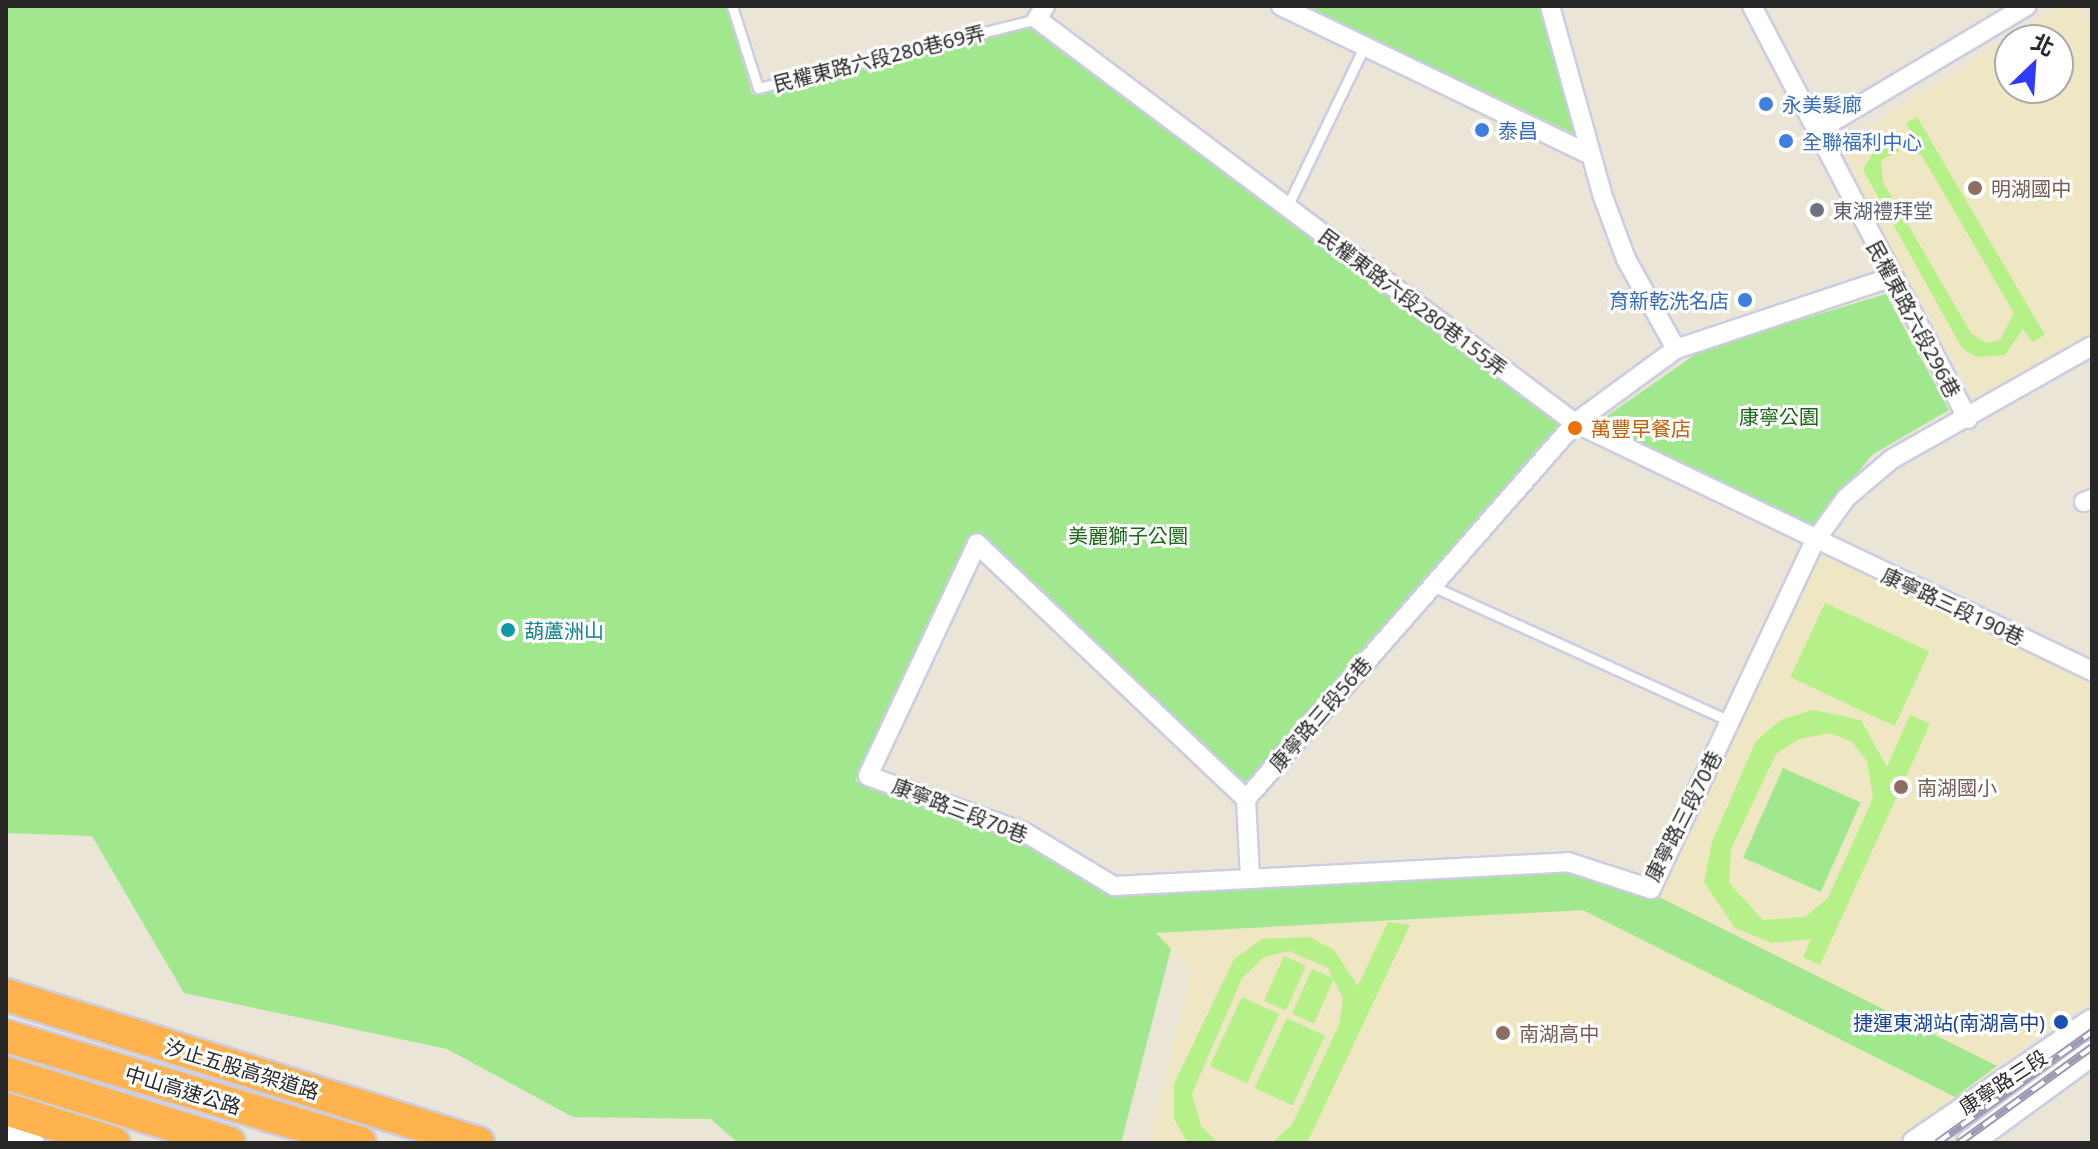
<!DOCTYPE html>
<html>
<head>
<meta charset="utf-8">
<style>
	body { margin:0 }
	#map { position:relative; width:2098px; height:1149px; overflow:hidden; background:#ebe5d7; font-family:"Noto Sans","Noto Sans TC",sans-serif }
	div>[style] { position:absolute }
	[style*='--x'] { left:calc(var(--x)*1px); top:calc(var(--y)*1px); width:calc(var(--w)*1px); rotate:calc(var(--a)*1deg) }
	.education>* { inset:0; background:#efe7c4 }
	.green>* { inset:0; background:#a0e78e; transform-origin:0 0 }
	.pitch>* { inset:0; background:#b6f088; transform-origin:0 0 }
	.roads { filter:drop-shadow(2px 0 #cccde2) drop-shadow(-2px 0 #cccde2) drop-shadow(0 2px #cccde2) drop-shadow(0 -2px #cccde2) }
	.lane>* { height:9px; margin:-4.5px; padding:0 4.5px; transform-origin:4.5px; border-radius:4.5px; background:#fff }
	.street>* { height:18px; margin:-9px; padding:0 9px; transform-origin:9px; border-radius:9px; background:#fff }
	.secondary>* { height:24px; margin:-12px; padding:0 12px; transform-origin:12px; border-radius:12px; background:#fff }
	.highway>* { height:32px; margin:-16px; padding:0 16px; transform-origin:16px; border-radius:16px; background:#ffb34e }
	.rail>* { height:8px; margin-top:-4px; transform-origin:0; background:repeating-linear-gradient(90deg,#fff 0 15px,#9a9ab4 0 30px); box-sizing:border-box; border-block:2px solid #9a9ab4 }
	.dots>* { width:22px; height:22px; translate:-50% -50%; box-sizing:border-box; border:4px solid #fff; border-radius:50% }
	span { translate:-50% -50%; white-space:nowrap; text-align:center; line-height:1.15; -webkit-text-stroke:6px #fff; paint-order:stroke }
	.street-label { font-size:20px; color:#272727 }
	.shop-label { font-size:20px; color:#366cbe }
	.left { translate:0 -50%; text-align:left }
	.right { translate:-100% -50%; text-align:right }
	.education-label { font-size:20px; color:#785e54 }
	.worship-label { font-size:20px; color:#5b616d }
	.park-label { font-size:20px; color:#196813 }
	.food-label { font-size:20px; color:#c56008 }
	.culture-label { font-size:20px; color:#0d838f }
	.transit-label { font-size:20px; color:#164399 }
	.frame { position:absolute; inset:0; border:8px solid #272727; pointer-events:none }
	.north { position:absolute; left:1994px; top:24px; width:80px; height:80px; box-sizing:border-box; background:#fff; border:2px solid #a9a9a9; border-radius:50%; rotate:25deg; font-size:22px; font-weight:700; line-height:32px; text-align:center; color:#272727 }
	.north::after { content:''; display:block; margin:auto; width:28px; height:36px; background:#303aff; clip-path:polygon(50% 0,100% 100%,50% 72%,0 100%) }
</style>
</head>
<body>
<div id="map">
	<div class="education">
		<i style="clip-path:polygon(evenodd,2060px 6px,2079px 6px,2092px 28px,2092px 334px,1977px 403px,1875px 221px,1842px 145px,2060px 6px,2010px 40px,2058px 40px,2058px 88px,2010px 88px,2010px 40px)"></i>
		<i style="clip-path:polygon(1821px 552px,2092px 677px,2092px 999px,1997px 1066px,1659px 897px)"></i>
		<i style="clip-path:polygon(1583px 910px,1957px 1098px,1902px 1143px,1150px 1143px,1192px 970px,1155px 933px)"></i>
	</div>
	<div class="green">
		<i style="clip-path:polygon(6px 6px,727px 6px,752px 94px,1032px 24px,1563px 422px,1246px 783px,975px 532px,855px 781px,1029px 845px,1115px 894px,1587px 872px,1659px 897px,1997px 1066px,1955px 1097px,1583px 910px,1156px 933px,1171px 949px,1121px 1143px,738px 1143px,711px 1119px,573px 1117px,447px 1049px,184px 993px,92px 836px,6px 833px)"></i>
		<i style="clip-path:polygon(1301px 6px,1540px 6px,1575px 134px)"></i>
		<i style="clip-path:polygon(1886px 294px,1949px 410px,1873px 454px,1811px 529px,1594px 425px,1703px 349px)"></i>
		<i style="left:1783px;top:768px;width:85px;height:98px;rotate:24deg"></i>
	</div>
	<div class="pitch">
		<i style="clip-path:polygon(evenodd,1917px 117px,2045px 335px,2032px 342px,2023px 329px,2005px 355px,1976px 357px,1962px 348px,1863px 170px,1878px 143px,1912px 135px,1906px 123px,1917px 117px,1906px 148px,1922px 156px,2014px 313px,2000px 340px,1986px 343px,1971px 333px,1883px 182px,1881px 160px,1906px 148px)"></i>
		<i style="left:1825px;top:603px;width:115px;height:82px;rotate:25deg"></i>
		<i style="clip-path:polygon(evenodd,1813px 710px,1861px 720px,1887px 767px,1910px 715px,1930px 724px,1820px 965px,1803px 957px,1811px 939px,1772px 943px,1735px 928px,1704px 882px,1712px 842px,1756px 741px,1781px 720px,1813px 710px,1830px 733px,1852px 742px,1867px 761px,1873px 798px,1828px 898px,1805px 917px,1763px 920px,1729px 883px,1731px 849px,1776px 754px,1799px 739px,1830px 733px)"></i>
		<i style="clip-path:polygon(1388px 922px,1410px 925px,1307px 1143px,1272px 1143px,1292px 1125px,1339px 1025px,1343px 998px,1328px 968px,1289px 951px,1264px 957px,1242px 978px,1192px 1094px,1201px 1126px,1219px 1143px,1188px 1143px,1174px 1119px,1174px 1084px,1234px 959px,1262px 939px,1309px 937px,1334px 950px,1358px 986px)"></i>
		<i style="left:1284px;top:956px;width:24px;height:49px;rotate:24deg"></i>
		<i style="left:1312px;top:969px;width:24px;height:49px;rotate:24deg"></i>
		<i style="left:1242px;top:997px;width:41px;height:76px;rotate:25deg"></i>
		<i style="left:1287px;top:1018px;width:42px;height:77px;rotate:25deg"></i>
	</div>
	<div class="roads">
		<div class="lane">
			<i style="--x:732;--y:6;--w:86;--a:72.4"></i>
			<i style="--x:758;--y:88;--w:287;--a:-13.9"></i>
			<i style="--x:1287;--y:207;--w:178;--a:-64.3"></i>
			<i style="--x:1432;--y:586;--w:327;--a:24.4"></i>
		</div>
		<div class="street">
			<i style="--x:1045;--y:6;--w:15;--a:122"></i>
			<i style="--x:1037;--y:19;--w:673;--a:36.9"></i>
			<i style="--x:1575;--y:423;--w:573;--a:25.63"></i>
			<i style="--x:1281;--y:6;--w:344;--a:25.7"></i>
			<i style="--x:1550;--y:6;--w:195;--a:74.5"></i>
			<i style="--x:1602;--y:194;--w:69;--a:69.7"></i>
			<i style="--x:1626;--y:259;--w:103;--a:60.9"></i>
			<i style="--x:1752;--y:6;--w:466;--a:62.4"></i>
			<i style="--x:1817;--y:131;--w:244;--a:-30.8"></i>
			<i style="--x:2084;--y:502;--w:9;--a:-21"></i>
			<i style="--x:1246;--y:799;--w:371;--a:-136.5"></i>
			<i style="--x:977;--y:544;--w:256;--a:115.2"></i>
			<i style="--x:868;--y:776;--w:168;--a:19.8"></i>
			<i style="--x:1026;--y:833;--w:103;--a:31.1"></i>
			<i style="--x:1114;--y:886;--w:455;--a:-3"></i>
			<i style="--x:1568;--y:862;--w:87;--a:18"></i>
			<i style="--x:1651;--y:889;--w:385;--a:-64.8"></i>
			<i style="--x:1815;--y:541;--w:53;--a:-54.2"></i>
			<i style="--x:1846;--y:498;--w:60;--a:-40.3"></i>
			<i style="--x:1892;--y:459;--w:230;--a:-29.5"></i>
			<i style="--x:1246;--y:799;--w:500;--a:-48.8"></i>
			<i style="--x:1575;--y:423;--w:125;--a:-36.2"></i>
			<i style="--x:1676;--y:349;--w:225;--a:-18.4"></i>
			<i style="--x:1246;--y:799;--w:80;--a:87.1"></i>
			<i style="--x:6;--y:1134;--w:30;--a:17"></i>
		</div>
		<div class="secondary">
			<i style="--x:1915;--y:1143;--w:214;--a:-34.4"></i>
			<i style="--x:1969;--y:1143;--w:152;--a:-36.2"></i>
		</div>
		<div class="highway">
			<i style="--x:6;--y:995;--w:495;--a:17.4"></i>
			<i style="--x:6;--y:1036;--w:370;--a:16.8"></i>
			<i style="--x:6;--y:1073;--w:234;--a:17.4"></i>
			<i style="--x:6;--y:1109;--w:113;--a:17.5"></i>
		</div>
	</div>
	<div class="rail">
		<i style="--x:1937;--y:1143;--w:191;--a:-35.6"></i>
		<i style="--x:1959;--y:1143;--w:164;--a:-35.8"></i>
	</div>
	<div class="dots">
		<i style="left:1766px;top:104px;background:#3f7fe0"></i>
		<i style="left:1482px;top:130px;background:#3f7fe0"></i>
		<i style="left:1786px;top:141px;background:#3f7fe0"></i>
		<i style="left:1975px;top:188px;background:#8d6e63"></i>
		<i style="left:1817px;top:210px;background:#6b7280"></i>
		<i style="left:1745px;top:300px;background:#3f7fe0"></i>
		<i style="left:1575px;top:428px;background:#e8710a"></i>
		<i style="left:508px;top:630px;background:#0f9aa8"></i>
		<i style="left:1901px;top:787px;background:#8d6e63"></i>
		<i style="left:2061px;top:1022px;background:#1a4fb4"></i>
		<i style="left:1503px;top:1033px;background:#8d6e63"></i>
	</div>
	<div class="street-label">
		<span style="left:879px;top:58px;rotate:-14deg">民權東路六段280巷69弄</span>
		<span style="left:1413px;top:302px;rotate:37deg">民權東路六段280巷155弄</span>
		<span style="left:1914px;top:319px;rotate:62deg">民權東路六段296巷</span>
		<span style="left:1953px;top:606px;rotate:25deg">康寧路三段190巷</span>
		<span style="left:1320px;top:714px;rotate:-49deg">康寧路三段56巷</span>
		<span style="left:960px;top:810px;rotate:21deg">康寧路三段70巷</span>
		<span style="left:1683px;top:816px;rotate:-63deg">康寧路三段70巷</span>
		<span style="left:242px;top:1069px;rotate:17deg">汐止五股高架道路</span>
		<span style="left:2003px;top:1082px;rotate:-33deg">康寧路三段</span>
		<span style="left:183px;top:1090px;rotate:17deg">中山高速公路</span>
	</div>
	<div class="shop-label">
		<span class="left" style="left:1782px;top:104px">永美髮廊</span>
		<span class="left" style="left:1498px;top:130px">泰昌</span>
		<span class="left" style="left:1802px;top:141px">全聯福利中心</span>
		<span class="right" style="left:1729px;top:300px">育新乾洗名店</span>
	</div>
	<div class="education-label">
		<span class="left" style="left:1991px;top:188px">明湖國中</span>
		<span class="left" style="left:1917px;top:787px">南湖國小</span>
		<span class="left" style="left:1519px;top:1033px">南湖高中</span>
	</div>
	<div class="worship-label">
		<span class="left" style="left:1833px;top:210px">東湖禮拜堂</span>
	</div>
	<div class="park-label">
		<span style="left:1779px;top:416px">康寧公園</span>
		<span style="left:1128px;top:535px">美麗獅子公圜</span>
	</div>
	<div class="food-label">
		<span class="left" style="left:1591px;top:428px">萬豐早餐店</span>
	</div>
	<div class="culture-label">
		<span class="left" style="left:524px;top:630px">葫蘆洲山</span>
	</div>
	<div class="transit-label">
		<span class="right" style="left:2045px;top:1022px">捷運東湖站(南湖高中)</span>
	</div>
	<div class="frame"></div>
	<div class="north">北</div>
</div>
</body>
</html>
